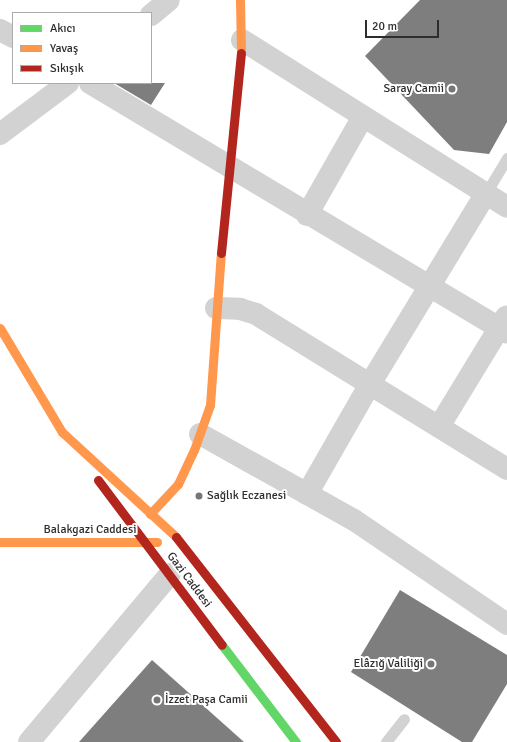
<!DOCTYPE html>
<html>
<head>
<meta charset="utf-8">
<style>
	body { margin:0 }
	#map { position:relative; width:507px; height:742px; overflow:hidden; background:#fff; font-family:Signika,sans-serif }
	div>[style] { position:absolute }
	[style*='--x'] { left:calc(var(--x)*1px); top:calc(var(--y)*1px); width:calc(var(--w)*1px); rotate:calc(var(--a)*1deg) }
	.building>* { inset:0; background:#7e7e7e }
	.lane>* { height:11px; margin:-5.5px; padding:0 5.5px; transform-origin:5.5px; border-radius:5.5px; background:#d2d2d2 }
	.street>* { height:22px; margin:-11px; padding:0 11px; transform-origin:11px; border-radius:11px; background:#d2d2d2 }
	.fast>* { height:9px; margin:-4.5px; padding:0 4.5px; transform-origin:4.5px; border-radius:4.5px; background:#63d668 }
	.slow>* { height:9px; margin:-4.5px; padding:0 4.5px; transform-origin:4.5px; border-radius:4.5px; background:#ff974d }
	.jam>* { height:9px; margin:-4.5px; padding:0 4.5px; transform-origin:4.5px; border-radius:4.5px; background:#b3261e }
	.dots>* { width:11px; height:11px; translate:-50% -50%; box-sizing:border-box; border:2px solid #fff; border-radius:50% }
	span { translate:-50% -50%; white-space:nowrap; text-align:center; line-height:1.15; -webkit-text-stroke:4px #fff; paint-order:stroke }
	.poi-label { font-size:12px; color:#2d2d2d }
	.right { translate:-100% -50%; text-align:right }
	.left { translate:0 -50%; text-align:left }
	.street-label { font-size:12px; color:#2d2d2d }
	.legend { position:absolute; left:12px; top:12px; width:140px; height:72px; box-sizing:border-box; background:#fff; border:1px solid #ababab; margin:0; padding:5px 7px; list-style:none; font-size:12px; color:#2d2d2d }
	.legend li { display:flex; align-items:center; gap:8px; height:20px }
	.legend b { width:20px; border:1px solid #ababab }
	.scale { position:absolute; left:365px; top:20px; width:74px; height:18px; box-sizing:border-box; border:2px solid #2d2d2d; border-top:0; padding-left:5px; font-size:12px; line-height:14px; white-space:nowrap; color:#2d2d2d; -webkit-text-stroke:3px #fff; paint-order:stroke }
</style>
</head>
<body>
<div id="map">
	<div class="building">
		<i style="clip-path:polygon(420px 0,507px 0,507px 122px,489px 154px,454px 150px,365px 56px)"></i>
		<i style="clip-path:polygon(114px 83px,165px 83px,151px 105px)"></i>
		<i style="clip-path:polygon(400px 590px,507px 655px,507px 684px,472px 742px,462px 742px,351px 672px)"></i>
		<i style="clip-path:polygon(152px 660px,244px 742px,79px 742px)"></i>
	</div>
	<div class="lane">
		<i style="--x:486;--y:193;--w:41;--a:-59"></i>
		<i style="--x:386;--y:742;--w:29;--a:-52"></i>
	</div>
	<div class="street">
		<i style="--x:151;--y:15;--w:23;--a:-40"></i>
		<i style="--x:0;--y:30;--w:15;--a:28"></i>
		<i style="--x:242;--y:40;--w:313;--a:32.2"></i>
		<i style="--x:90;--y:83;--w:486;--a:30.9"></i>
		<i style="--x:0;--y:134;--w:85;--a:-36.9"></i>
		<i style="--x:307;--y:215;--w:112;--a:-60.4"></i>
		<i style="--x:216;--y:308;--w:24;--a:2"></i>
		<i style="--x:240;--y:309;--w:17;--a:17"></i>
		<i style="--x:256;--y:314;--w:295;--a:31.7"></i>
		<i style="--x:440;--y:425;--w:127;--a:-58.6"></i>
		<i style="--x:200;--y:434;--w:176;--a:29.2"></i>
		<i style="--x:354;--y:520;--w:185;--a:34.2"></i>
		<i style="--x:307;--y:494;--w:127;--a:-60.2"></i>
		<i style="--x:370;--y:384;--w:223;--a:-58.7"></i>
		<i style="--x:29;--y:742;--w:219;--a:-50"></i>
	</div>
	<div class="fast">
		<i style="--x:222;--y:645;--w:122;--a:52.7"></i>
	</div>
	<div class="slow">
		<i style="--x:240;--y:0;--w:53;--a:88.9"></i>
		<i style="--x:0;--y:328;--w:121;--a:59.2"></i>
		<i style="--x:62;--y:432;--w:155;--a:42.6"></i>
		<i style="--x:150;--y:514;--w:41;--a:-47"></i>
		<i style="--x:178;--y:484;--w:38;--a:-65"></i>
		<i style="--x:194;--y:450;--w:48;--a:-70.4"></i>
		<i style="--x:210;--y:405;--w:152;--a:-85.9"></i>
		<i style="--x:0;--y:542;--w:157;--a:0"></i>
	</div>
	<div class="jam">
		<i style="--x:221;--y:253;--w:201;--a:-84.3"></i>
		<i style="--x:98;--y:480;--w:206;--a:53.1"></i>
		<i style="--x:176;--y:537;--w:260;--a:52"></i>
	</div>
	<div class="dots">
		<i style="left:452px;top:89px;background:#767676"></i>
		<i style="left:199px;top:496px;background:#767676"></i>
		<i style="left:431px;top:664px;background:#767676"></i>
		<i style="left:157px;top:700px;background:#767676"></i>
	</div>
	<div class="poi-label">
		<span class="right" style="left:444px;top:89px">Saray Camii</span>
		<span class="left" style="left:207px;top:496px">Sağlık Eczanesi</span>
		<span class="right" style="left:423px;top:664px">Elâzığ Valiliği</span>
		<span class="left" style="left:165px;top:700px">İzzet Paşa Camii</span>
	</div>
	<div class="street-label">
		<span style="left:90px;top:530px">Balakgazi Caddesi</span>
		<span style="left:189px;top:580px;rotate:53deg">Gazi Caddesi</span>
	</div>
	<ul class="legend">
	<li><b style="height:5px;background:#63d668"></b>Akıcı</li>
	<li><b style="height:5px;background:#ff974d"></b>Yavaş</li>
	<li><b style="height:5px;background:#b3261e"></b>Sıkışık</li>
	</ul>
	<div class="scale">20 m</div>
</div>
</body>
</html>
